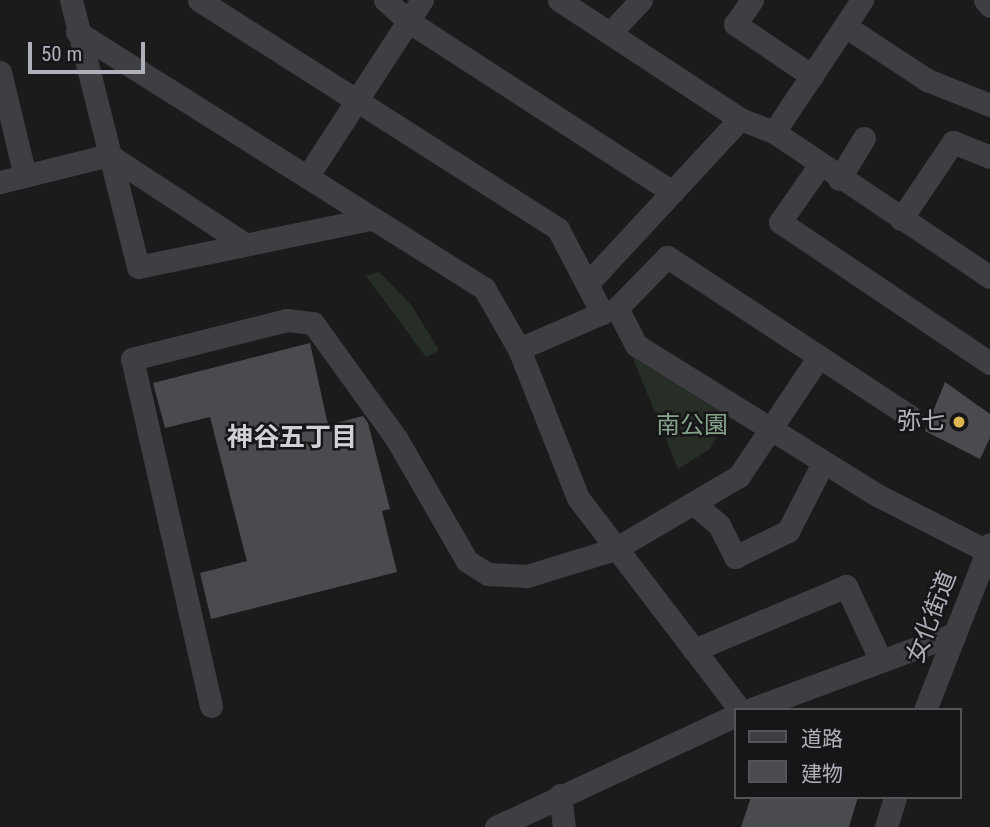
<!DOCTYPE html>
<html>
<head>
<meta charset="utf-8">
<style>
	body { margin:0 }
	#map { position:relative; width:990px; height:827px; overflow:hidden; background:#1b1b1c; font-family:"Roboto Condensed","Noto Sans JP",sans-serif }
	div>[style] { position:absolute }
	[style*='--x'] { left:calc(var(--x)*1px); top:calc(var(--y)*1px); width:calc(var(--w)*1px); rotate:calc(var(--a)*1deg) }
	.green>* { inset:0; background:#272e28 }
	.building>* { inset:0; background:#4a4b4e }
	.minor>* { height:23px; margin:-11.5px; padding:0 11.5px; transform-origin:11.5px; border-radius:11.5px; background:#3e3e43 }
	.dots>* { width:19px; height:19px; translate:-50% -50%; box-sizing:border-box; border:4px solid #161517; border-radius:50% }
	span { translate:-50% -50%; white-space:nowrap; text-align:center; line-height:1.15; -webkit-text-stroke:5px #161517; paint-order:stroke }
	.poi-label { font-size:24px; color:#afb1ba }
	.right { translate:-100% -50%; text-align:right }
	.park-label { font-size:24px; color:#88a38b }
	.street-label { font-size:24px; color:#afb1ba }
	.neighbourhood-label { font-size:26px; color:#cfd1d7; font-weight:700 }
	.legend { position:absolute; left:734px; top:708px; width:228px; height:91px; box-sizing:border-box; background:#161517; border:2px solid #535358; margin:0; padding:9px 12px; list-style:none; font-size:21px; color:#afb1ba }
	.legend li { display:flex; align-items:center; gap:14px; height:35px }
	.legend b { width:35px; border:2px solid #535358 }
	.scale { position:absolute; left:28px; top:42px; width:117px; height:32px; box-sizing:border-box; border:4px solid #afb1ba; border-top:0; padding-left:9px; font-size:21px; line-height:24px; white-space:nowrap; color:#afb1ba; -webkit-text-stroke:5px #161517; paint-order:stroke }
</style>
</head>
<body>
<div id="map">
	<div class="green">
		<i style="clip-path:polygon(379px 272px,412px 306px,439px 350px,426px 357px,366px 276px)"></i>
		<i style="clip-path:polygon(632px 356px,728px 416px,710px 449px,678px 469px)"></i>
	</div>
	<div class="building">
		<i style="clip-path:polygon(310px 343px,328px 425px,363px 416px,368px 423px,390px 509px,382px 511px,397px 572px,211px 619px,200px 573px,247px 561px,244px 550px,210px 417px,165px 428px,153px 383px)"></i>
		<i style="clip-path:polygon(945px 382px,990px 414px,990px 438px,980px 459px,925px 431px)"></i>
		<i style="clip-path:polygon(751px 797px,858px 797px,849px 827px,741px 827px)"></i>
	</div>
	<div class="minor">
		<i style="--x:71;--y:0;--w:275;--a:75.9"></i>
		<i style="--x:138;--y:267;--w:237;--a:-11.7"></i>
		<i style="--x:199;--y:0;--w:426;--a:32.5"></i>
		<i style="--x:558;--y:229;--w:95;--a:62.4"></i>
		<i style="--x:602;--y:313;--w:90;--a:156.6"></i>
		<i style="--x:385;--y:0;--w:31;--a:42"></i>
		<i style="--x:408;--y:21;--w:315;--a:32.9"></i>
		<i style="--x:559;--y:0;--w:217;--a:33.3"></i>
		<i style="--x:740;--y:119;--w:36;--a:21"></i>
		<i style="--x:774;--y:132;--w:260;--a:33.9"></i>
		<i style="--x:752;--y:0;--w:29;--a:125"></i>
		<i style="--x:735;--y:24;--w:93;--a:34"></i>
		<i style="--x:985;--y:0;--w:8;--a:50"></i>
		<i style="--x:845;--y:26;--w:98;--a:33.4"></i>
		<i style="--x:927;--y:80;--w:68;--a:21.6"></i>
		<i style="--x:77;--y:32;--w:481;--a:32.2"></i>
		<i style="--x:484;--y:288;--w:70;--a:60.2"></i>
		<i style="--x:519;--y:349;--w:160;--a:68.4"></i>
		<i style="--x:578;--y:498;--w:267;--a:52.6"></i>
		<i style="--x:610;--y:33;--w:45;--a:-46.8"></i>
		<i style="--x:0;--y:72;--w:107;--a:76.5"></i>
		<i style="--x:774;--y:132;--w:159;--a:-56.3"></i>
		<i style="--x:819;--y:166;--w:68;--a:124.9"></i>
		<i style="--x:780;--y:222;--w:253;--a:33.9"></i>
		<i style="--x:307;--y:177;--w:211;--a:-57"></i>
		<i style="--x:839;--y:179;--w:48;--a:-58.6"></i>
		<i style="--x:0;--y:182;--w:112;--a:-13.9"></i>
		<i style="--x:109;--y:155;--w:163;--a:33.2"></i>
		<i style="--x:901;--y:219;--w:93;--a:-56"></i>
		<i style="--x:953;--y:142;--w:40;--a:22"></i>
		<i style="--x:588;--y:283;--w:224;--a:-47.2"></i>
		<i style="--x:911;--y:417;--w:292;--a:-146.7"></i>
		<i style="--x:667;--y:257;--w:71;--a:134.4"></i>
		<i style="--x:617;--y:308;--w:42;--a:62.8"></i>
		<i style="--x:636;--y:345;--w:286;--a:31.9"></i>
		<i style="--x:879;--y:496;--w:121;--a:27"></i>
		<i style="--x:693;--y:503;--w:34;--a:40"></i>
		<i style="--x:719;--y:525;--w:36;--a:63"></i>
		<i style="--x:735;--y:557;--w:59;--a:-26.1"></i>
		<i style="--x:788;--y:531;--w:76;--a:-62.8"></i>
		<i style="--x:694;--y:650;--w:165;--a:-22.8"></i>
		<i style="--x:846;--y:586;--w:81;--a:65"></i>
		<i style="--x:211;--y:706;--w:356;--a:-102.8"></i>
		<i style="--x:132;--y:359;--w:160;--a:-14.1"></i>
		<i style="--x:287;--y:320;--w:26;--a:7"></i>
		<i style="--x:313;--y:323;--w:142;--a:54.2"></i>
		<i style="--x:396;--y:438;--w:142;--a:60"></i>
		<i style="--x:467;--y:561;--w:25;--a:32"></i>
		<i style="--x:488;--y:574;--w:39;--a:3"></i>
		<i style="--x:527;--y:576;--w:92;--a:-17.1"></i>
		<i style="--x:615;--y:549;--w:144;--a:-30.5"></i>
		<i style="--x:739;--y:476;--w:142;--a:-56.2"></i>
		<i style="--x:749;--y:710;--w:216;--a:-20.3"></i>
		<i style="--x:925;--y:710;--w:178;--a:-68.6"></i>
		<i style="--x:560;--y:795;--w:32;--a:83"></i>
		<i style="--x:496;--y:827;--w:265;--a:-25"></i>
		<i style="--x:886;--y:827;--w:31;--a:-73"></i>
	</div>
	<div class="dots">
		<i style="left:959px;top:422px;background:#deb750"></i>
	</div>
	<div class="poi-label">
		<span class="right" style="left:945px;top:422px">弥七</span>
	</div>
	<div class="park-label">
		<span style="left:692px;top:426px">南公園</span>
	</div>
	<div class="street-label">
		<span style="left:932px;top:617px;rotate:-69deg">女化街道</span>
	</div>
	<div class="neighbourhood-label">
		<span style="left:292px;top:438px">神谷五丁目</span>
	</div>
	<ul class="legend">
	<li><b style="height:9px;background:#3e3e43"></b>道路</li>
	<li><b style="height:19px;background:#4a4b4e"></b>建物</li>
	</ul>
	<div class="scale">50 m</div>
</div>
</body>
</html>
